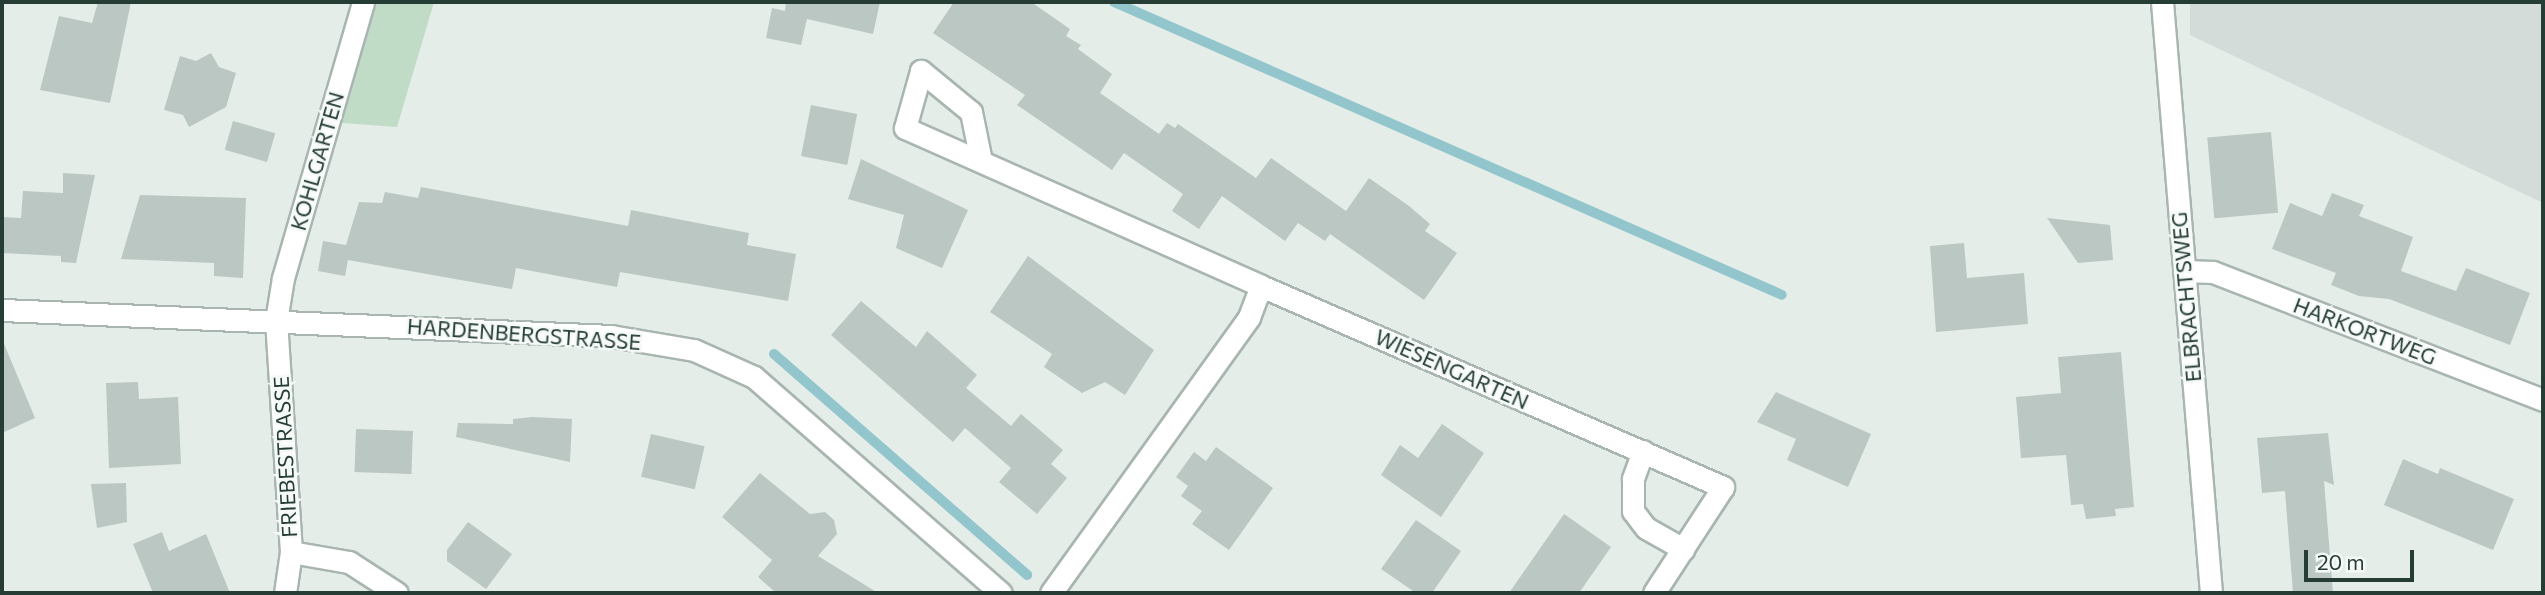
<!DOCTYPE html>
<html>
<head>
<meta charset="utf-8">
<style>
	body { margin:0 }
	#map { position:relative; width:2545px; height:595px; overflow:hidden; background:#e5ede9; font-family:Commissioner,sans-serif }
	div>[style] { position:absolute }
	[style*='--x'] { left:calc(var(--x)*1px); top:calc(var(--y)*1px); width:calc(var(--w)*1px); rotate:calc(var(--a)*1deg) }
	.built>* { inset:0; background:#d3dcd8 }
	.green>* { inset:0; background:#c0dcc6 }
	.stream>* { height:10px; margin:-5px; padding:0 5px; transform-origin:5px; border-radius:5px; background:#92c6cc }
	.building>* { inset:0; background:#bac7c2; transform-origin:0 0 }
	.roads { filter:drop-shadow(2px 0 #a8b5b0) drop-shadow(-2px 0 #a8b5b0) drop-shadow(0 2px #a8b5b0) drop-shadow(0 -2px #a8b5b0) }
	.minor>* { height:21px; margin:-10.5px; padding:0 10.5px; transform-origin:10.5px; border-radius:10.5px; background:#fff }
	span { translate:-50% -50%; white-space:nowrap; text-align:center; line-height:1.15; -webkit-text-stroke:5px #f5f9f7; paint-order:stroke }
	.street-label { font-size:21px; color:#263d36 }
	.frame { position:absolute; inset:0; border:4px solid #263d36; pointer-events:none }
	.scale { position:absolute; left:2304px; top:550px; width:110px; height:32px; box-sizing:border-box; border:4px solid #263d36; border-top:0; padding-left:9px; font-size:21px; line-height:24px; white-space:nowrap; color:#263d36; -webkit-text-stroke:5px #f5f9f7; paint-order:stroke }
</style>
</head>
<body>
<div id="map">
	<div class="built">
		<i style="clip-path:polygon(2190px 2px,2543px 2px,2543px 203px,2190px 35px)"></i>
	</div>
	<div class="green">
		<i style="clip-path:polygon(377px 2px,434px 2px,397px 127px,342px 123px)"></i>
	</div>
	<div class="stream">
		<i style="--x:1114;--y:2;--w:729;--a:23.68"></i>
		<i style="--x:774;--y:354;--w:336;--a:41.1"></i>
	</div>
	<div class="building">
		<i style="clip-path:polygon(98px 2px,131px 2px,110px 103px,40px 90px,59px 16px,92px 23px)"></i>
		<i style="clip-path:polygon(786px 2px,880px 2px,873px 34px,807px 19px,801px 45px,766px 38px,772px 8px,785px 11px)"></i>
		<i style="clip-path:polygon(954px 2px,1031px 2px,1070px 29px,1066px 36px,1081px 45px,1078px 49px,1112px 74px,1100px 93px,1159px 134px,1167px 123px,1175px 128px,1178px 124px,1256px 178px,1271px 158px,1346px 211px,1369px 178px,1409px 206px,1430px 224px,1425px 231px,1457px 253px,1424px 300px,1330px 234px,1325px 241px,1298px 223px,1285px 241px,1222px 196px,1199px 229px,1172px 211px,1183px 194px,1124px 153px,1112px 170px,1017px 105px,1025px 95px,933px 33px)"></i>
		<i style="clip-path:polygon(211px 53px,219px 67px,236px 73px,226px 107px,189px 127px,183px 115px,164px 110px,180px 56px,196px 61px)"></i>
		<i style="left:811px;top:105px;width:47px;height:52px;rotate:11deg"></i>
		<i style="left:233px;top:121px;width:44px;height:30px;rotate:16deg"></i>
		<i style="left:2271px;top:132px;width:81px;height:64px;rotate:85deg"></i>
		<i style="clip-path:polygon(861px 159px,968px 210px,942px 268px,896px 248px,904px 215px,848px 199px)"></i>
		<i style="clip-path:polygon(63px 173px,95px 175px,76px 263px,61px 262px,61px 256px,2px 253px,2px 217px,21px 218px,23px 191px,63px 193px)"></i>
		<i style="clip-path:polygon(421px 187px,628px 226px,631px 210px,749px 233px,747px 245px,796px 254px,788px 301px,620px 272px,617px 287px,516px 268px,512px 289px,348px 260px,345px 276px,318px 271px,323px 241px,346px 245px,359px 202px,382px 203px,385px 192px,418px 198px)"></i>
		<i style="clip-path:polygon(2332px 193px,2364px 205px,2359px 216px,2413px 237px,2401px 271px,2456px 291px,2466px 268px,2530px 293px,2510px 345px,2389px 299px,2359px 296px,2331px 285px,2336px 273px,2272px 249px,2290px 203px,2322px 216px)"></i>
		<i style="clip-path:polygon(140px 195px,246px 198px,243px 278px,214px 276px,214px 263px,121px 259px)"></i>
		<i style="clip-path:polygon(2047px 218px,2110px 225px,2113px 260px,2078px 263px)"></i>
		<i style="clip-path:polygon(1964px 243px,1967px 278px,2024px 273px,2028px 324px,1936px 332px,1930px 246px)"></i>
		<i style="clip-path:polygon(1028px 256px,1154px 350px,1125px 395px,1105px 382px,1082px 393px,1044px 367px,1052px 354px,990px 312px)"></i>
		<i style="clip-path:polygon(861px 301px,916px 347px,927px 331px,977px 375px,966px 388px,1011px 426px,1021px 414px,1063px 450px,1051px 464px,1067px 478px,1037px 514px,999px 482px,1011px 468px,965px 428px,953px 442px,831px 335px)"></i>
		<i style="clip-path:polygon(2px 339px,35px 418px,2px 433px)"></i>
		<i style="clip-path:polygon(2121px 352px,2134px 507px,2115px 509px,2116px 516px,2086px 519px,2083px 504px,2071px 505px,2066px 455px,2021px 458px,2016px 397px,2061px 393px,2058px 357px)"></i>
		<i style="clip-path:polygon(138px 382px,139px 399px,178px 397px,181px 464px,109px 468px,106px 383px)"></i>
		<i style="clip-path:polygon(1776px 392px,1871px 434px,1848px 487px,1787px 460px,1796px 439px,1757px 422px)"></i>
		<i style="clip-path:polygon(533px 417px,572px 419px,570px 462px,456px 437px,458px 423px,513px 424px,513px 419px)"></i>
		<i style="clip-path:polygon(1442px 424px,1484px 453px,1441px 517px,1381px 475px,1400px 445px,1418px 458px)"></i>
		<i style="left:356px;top:429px;width:57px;height:43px;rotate:2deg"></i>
		<i style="clip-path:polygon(2328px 433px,2334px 485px,2324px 481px,2333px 593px,2293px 593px,2285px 491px,2262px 493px,2257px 438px)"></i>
		<i style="left:651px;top:434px;width:55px;height:44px;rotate:13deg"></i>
		<i style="clip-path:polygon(1216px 447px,1273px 488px,1229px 550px,1192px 524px,1202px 511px,1181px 496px,1188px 486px,1176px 477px,1194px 452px,1206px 461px)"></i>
		<i style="clip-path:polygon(2403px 459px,2438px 474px,2440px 468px,2514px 499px,2493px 550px,2384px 505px)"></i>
		<i style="clip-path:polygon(760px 473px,810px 514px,825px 512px,834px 520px,837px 534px,818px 556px,878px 593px,776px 593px,758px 577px,772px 560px,722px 517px)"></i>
		<i style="clip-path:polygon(126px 483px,127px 522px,97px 528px,91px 484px)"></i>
		<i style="clip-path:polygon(1564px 514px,1611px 547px,1579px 593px,1509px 593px)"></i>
		<i style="clip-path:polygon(1416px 520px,1461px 551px,1432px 593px,1416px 593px,1381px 569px)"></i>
		<i style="clip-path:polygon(468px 522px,512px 554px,486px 589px,447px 561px,447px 550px)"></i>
		<i style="clip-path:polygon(162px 532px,169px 551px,206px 534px,230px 593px,153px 593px,133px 544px)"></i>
	</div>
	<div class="roads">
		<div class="minor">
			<i style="--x:2162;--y:2;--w:593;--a:85.26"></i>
			<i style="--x:981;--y:161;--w:50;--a:-101.5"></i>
			<i style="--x:971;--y:112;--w:65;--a:-140.6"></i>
			<i style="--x:921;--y:71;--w:59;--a:105.7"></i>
			<i style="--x:905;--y:128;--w:389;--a:23.9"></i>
			<i style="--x:1261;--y:286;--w:504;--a:23.51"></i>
			<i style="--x:1723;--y:487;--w:126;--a:123.1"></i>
			<i style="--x:2184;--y:271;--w:29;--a:2"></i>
			<i style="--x:2213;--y:272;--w:354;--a:21.2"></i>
			<i style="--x:2;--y:310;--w:610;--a:2.44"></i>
			<i style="--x:611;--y:336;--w:84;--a:9.6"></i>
			<i style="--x:694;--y:350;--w:66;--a:24.2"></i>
			<i style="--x:754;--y:377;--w:328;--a:41.2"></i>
			<i style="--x:1643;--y:451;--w:30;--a:110"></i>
			<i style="--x:1633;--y:479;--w:32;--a:90"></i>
			<i style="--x:1633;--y:511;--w:21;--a:53"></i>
			<i style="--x:1646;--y:528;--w:43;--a:29.6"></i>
			<i style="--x:291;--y:552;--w:59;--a:9.8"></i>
			<i style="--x:349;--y:562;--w:57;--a:32.9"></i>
			<i style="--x:285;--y:593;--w:41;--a:-81.7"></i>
			<i style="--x:291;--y:552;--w:231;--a:-93.7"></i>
			<i style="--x:276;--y:321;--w:44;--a:-80.8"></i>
			<i style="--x:283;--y:278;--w:287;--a:-73.8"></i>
			<i style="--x:1051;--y:593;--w:340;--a:-54.3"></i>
			<i style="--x:1249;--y:317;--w:33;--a:-69"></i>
		</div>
	</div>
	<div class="street-label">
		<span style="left:317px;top:161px;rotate:-74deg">KOHLGARTEN</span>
		<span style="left:2186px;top:297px;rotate:-95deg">ELBRACHTSWEG</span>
		<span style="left:2365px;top:331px;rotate:21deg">HARKORTWEG</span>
		<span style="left:524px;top:334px;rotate:4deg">HARDENBERGSTRASSE</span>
		<span style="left:1452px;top:369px;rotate:24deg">WIESENGARTEN</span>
		<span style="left:285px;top:457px;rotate:-93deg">FRIEBESTRASSE</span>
	</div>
	<div class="frame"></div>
	<div class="scale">20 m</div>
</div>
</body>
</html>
